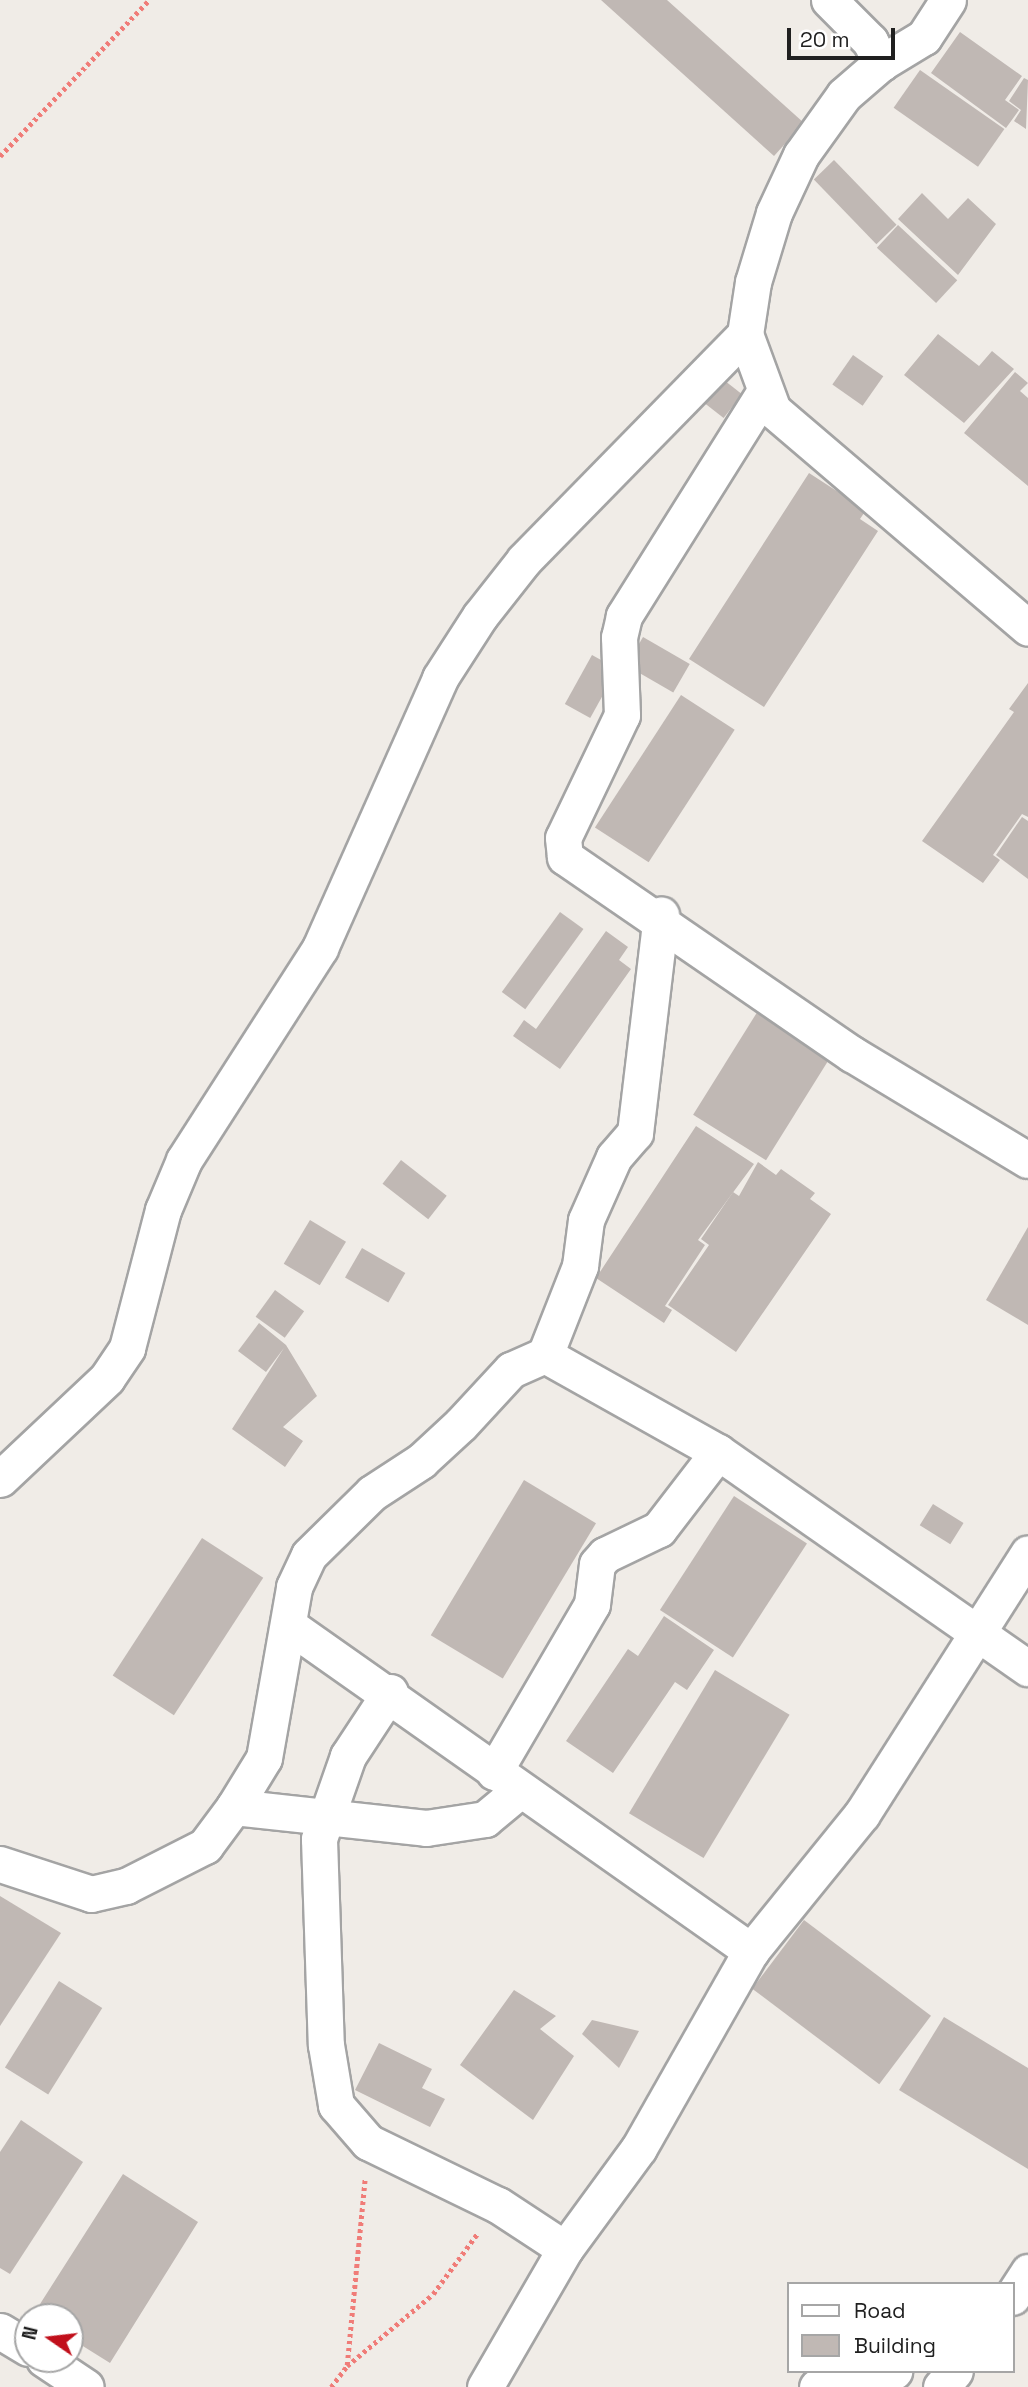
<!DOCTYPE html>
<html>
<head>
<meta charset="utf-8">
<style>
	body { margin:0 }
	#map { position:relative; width:1028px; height:2387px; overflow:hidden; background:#f0ece7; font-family:"Space Grotesk",sans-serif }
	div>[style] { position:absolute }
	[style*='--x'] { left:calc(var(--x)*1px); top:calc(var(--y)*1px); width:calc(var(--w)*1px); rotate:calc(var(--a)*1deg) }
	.building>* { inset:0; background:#c0b8b4; transform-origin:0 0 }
	.path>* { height:4.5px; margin-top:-2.25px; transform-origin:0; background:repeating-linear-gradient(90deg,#f07c78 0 3.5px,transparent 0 7px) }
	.roads { filter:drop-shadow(2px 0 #a4a4a4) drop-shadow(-2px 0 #a4a4a4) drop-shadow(0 2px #a4a4a4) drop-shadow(0 -2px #a4a4a4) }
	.minor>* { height:35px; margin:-17.5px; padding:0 17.5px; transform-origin:17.5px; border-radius:17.5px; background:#fff }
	span { translate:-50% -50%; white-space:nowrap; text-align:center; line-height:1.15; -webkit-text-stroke:5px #fff; paint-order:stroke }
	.legend { position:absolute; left:787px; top:2282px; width:228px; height:91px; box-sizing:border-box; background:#fff; border:2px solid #a6a6a6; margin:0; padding:9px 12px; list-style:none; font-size:21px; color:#202020 }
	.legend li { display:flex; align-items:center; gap:14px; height:35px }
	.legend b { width:35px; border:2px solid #a6a6a6 }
	.north { position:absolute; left:14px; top:2303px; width:70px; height:70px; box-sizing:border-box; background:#fff; border:2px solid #a6a6a6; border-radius:50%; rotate:284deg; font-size:19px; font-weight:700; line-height:28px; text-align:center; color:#202020 }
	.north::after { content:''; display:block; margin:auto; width:24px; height:32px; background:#c10f1b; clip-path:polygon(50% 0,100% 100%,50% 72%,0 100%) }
	.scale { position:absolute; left:787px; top:28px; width:108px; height:32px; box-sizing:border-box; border:4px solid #202020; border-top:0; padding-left:9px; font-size:21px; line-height:24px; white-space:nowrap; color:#202020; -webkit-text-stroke:5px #fff; paint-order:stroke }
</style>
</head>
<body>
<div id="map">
	<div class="building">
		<i style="clip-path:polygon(601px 0,667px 0,804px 123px,774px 156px)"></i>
		<i style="clip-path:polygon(960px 32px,1022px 76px,1005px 100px,1019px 110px,1006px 128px,931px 73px)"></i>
		<i style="left:920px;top:70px;width:103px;height:46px;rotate:35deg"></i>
		<i style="clip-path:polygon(1024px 78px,1028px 80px,1026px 129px,1014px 121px,1021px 110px,1009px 101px)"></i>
		<i style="left:834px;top:160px;width:90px;height:28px;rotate:46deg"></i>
		<i style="clip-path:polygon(922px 193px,948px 219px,968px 198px,996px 224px,958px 275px,898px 219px)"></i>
		<i style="left:898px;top:225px;width:81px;height:31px;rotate:43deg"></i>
		<i style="clip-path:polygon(938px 334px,979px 366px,992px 351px,1014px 369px,964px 423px,904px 375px)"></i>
		<i style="left:853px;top:355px;width:37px;height:36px;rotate:35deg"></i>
		<i style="clip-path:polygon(1015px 372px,1028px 383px,1020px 391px,1028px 398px,1028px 486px,964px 433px)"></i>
		<i style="left:720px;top:377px;width:28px;height:30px;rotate:38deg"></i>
		<i style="clip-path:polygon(809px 473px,866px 510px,860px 519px,878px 531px,764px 707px,689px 659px)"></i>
		<i style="left:643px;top:637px;width:54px;height:33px;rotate:30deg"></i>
		<i style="left:592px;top:655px;width:29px;height:56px;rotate:29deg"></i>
		<i style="clip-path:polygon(1028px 683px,1028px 817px,1022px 814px,993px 855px,1000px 860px,983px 883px,922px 841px,1014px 712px,1009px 709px)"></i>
		<i style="left:681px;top:695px;width:64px;height:158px;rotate:33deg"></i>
		<i style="clip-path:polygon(1022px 817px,1028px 821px,1028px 879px,996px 855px)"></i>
		<i style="left:560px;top:912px;width:29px;height:99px;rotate:36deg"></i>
		<i style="clip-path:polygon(606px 931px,628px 947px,619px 960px,631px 969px,560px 1069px,513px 1036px,524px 1020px,536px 1029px)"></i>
		<i style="left:771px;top:990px;width:86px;height:147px;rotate:32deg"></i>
		<i style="clip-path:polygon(696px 1126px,754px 1164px,698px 1240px,705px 1245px,665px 1306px,672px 1310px,664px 1323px,596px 1278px)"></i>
		<i style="left:401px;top:1160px;width:58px;height:30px;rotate:38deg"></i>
		<i style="clip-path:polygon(758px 1162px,776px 1175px,781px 1169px,815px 1193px,810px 1199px,831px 1214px,736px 1352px,668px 1305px,709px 1245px,701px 1239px,733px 1192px,739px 1196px)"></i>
		<i style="left:310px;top:1220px;width:42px;height:51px;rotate:31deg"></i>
		<i style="clip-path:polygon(1028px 1227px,1028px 1325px,986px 1300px)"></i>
		<i style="left:362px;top:1248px;width:50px;height:34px;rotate:30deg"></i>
		<i style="left:275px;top:1290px;width:36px;height:33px;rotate:36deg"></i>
		<i style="clip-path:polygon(259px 1323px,286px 1345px,317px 1396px,283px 1427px,303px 1441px,285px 1467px,232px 1429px,284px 1348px,266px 1372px,238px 1351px)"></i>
		<i style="left:524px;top:1480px;width:84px;height:181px;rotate:31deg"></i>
		<i style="left:734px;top:1496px;width:87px;height:136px;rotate:33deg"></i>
		<i style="left:933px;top:1504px;width:36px;height:25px;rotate:32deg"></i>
		<i style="left:202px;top:1538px;width:73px;height:164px;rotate:33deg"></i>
		<i style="clip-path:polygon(664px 1616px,714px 1650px,687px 1690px,675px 1682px,613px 1773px,566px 1741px,628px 1649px,638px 1656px)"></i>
		<i style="left:715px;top:1670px;width:87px;height:167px;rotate:31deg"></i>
		<i style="clip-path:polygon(0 1896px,61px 1933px,0 2026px)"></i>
		<i style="left:804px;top:1920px;width:159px;height:86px;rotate:37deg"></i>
		<i style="left:59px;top:1981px;width:51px;height:102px;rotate:32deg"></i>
		<i style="clip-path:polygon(514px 1990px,556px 2016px,540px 2029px,574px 2056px,533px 2120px,460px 2065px)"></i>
		<i style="clip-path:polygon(944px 2017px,1028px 2068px,1028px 2169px,899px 2090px)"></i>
		<i style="clip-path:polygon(592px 2020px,639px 2031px,619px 2068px,582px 2034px)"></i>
		<i style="clip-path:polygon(379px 2043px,432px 2069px,422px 2088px,445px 2099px,430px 2127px,355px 2090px)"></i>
		<i style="clip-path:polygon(21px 2120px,83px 2162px,10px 2274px,0 2268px,0 2152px)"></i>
		<i style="clip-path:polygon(123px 2174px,198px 2222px,110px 2363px,70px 2338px,70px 2317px,33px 2315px)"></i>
	</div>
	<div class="path">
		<i style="--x:0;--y:156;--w:216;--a:-46.3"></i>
		<i style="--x:347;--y:2365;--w:187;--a:-84.5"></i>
		<i style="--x:331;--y:2387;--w:26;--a:-53"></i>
		<i style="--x:347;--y:2366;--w:112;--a:-39.9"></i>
		<i style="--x:433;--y:2294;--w:74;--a:-53.7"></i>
	</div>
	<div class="roads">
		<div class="minor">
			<i style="--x:829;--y:0;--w:58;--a:45"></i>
			<i style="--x:870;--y:41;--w:25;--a:63"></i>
			<i style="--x:881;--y:63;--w:49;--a:139.1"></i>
			<i style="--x:844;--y:95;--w:74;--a:125.6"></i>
			<i style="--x:801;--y:155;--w:64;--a:115"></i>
			<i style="--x:774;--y:213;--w:72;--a:106.9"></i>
			<i style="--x:753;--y:282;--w:53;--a:98.7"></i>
			<i style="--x:745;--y:334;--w:81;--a:69.8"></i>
			<i style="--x:773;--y:410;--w:335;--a:40.5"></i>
			<i style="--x:881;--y:63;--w:50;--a:-31.2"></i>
			<i style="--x:924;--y:37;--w:44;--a:-57"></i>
			<i style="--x:765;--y:391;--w:266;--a:122.1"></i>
			<i style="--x:624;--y:616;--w:22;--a:103"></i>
			<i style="--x:619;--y:637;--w:78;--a:87.8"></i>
			<i style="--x:622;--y:715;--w:136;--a:115.6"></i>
			<i style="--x:563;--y:838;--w:19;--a:84"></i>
			<i style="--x:565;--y:857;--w:348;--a:34.5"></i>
			<i style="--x:852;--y:1054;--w:205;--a:31.1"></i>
			<i style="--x:545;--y:1355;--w:198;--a:29.3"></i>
			<i style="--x:718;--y:1452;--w:378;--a:34.9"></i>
			<i style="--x:0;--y:1479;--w:147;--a:-43.3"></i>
			<i style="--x:107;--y:1378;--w:36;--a:-56"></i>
			<i style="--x:127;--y:1348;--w:143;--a:-75.4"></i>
			<i style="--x:163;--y:1210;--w:54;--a:-67.2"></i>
			<i style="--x:184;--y:1160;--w:252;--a:-57.3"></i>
			<i style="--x:320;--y:948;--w:295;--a:-66"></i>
			<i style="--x:440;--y:678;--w:74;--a:-57.2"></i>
			<i style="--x:480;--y:616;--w:71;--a:-51.8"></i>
			<i style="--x:524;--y:560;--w:316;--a:-45.6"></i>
			<i style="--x:291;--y:1627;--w:563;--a:35.16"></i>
			<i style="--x:390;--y:1692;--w:77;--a:123.3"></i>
			<i style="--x:348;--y:1756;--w:88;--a:109.3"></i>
			<i style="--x:319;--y:1839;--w:206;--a:88.1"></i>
			<i style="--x:326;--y:2045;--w:61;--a:80.5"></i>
			<i style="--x:336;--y:2105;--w:49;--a:49.1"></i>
			<i style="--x:368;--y:2142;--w:144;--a:25.9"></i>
			<i style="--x:498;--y:2205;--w:80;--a:33.3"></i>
			<i style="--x:494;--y:1772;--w:194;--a:-59.7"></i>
			<i style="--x:592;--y:1604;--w:40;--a:-82.9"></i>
			<i style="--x:597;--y:1564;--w:12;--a:-48"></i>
			<i style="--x:605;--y:1555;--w:60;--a:-25.7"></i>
			<i style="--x:659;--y:1529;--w:97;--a:-52.5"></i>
			<i style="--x:234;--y:1807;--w:193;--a:6.2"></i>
			<i style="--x:426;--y:1828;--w:60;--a:-8.7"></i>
			<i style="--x:485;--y:1819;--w:45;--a:-39.6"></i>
			<i style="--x:0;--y:1864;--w:96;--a:18.2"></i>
			<i style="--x:91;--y:1894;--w:36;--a:-13"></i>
			<i style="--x:126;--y:1886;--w:89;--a:-26.9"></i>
			<i style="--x:205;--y:1846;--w:49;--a:-53.4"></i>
			<i style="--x:234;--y:1807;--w:57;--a:-58.5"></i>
			<i style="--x:264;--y:1758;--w:174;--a:-80"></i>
			<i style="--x:294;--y:1587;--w:35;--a:-65"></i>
			<i style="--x:309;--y:1555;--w:88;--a:-44.5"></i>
			<i style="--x:372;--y:1493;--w:59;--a:-33.1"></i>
			<i style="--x:421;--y:1461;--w:54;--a:-42.8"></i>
			<i style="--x:461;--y:1424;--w:74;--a:-47.2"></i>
			<i style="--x:511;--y:1370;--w:37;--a:-24"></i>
			<i style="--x:545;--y:1355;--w:96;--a:-68.5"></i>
			<i style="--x:580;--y:1266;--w:46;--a:-82.6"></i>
			<i style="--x:586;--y:1220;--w:69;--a:-66"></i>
			<i style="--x:614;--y:1157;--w:32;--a:-49"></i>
			<i style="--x:635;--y:1133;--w:220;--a:-83.2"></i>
			<i style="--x:1012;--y:2297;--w:30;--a:-57"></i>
			<i style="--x:0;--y:2331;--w:33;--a:31"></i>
			<i style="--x:44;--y:2359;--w:50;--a:33.7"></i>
			<i style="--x:485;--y:2387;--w:160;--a:-59.9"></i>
			<i style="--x:565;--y:2249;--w:125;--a:-53.8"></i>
			<i style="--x:639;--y:2148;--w:227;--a:-60.4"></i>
			<i style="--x:751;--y:1951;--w:176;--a:-51"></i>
			<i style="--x:862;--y:1814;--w:309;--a:-57.5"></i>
			<i style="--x:817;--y:2387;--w:79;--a:-11.7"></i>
			<i style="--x:941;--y:2387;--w:21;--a:-49"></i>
		</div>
	</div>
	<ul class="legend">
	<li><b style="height:9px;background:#fff"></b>Road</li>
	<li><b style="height:19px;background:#c0b8b4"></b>Building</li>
	</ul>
	<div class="north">N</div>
	<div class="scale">20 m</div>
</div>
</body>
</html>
